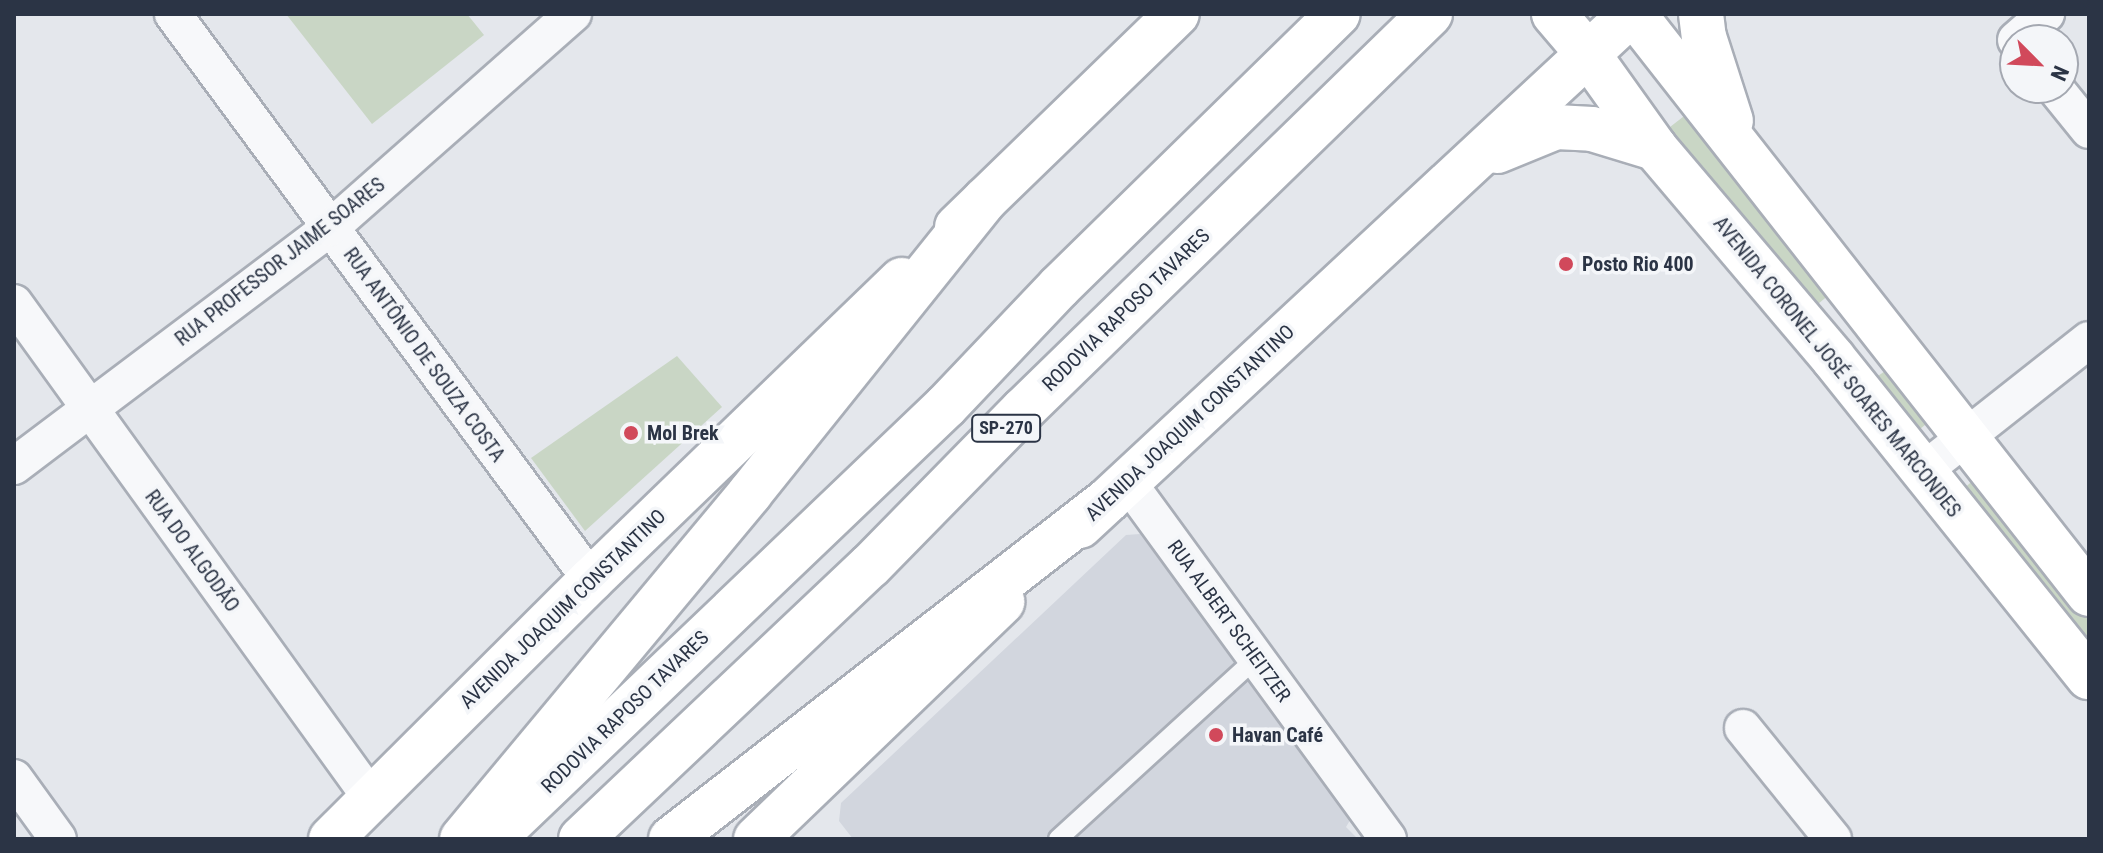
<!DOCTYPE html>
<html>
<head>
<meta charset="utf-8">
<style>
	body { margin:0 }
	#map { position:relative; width:2103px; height:853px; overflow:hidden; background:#e4e7ec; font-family:"Roboto Condensed",sans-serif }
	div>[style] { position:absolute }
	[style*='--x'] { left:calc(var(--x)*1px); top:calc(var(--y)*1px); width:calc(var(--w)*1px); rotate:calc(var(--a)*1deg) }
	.built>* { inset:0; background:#d2d6de }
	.green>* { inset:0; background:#c9d6c5 }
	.roads { filter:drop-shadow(2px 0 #a9aeb7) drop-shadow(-2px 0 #a9aeb7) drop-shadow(0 2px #a9aeb7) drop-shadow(0 -2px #a9aeb7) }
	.service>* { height:18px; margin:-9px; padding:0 9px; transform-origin:9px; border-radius:9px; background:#f7f8fa }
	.minor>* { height:36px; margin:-18px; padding:0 18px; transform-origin:18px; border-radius:18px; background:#f7f8fa }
	.secondary>* { height:44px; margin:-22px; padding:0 22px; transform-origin:22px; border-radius:22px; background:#fff }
	.motorway>* { height:44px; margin:-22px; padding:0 22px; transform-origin:22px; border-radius:22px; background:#fff }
	.dots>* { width:22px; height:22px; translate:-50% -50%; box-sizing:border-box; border:4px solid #f4f6f9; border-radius:50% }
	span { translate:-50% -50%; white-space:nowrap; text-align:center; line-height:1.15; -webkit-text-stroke:7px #f4f6f9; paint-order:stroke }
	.shield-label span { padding:2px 6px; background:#f4f6f9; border:2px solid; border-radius:6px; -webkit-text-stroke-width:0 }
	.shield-label { font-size:18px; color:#2b3445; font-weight:700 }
	.street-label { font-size:20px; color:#2b3445 }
	.poi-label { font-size:20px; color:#2b3445; font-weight:700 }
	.left { translate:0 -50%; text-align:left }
	.frame { position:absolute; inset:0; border:16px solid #2b3445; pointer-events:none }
	.north { position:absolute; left:1999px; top:24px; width:80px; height:80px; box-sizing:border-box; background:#f4f6f9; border:2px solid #a4a8b1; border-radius:50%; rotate:114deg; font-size:22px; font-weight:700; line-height:32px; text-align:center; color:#2b3445 }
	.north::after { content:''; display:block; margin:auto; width:28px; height:36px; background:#d1495b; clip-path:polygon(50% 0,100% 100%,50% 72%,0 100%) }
</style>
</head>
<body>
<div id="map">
	<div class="built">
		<i style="clip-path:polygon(1140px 534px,1352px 817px,1346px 827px,1358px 839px,853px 839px,839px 821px,841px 803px,1126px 535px)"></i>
	</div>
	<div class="green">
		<i style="clip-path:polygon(286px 14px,467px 14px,484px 35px,372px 124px)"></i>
		<i style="clip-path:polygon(1697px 106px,1830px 294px,1818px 304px,1706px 173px,1661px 134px)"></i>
		<i style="clip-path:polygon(677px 356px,722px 407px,585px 531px,531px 458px)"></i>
		<i style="clip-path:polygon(1891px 367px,1930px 421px,1915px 433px,1872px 380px)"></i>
		<i style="clip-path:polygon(1976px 478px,2089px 618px,2089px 652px,1962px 490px)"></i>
	</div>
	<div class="roads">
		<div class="service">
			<i style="--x:1058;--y:839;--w:268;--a:-42.4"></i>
		</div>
		<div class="minor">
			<i style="--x:173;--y:14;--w:704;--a:53.55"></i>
			<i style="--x:2016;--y:40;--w:40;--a:-41"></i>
			<i style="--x:2055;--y:88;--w:54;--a:51"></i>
			<i style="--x:14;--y:303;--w:610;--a:54.2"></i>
			<i style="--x:14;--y:466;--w:396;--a:-37"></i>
			<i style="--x:330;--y:228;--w:324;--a:-41.4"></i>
			<i style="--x:1923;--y:471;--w:211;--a:-38.3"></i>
			<i style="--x:1127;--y:481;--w:443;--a:53.9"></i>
			<i style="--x:1743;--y:728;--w:143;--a:51"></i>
			<i style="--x:14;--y:778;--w:75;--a:54.2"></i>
		</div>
		<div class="secondary">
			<i style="--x:1554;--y:14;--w:52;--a:49.6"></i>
			<i style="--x:1588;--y:54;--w:115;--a:54.5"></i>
			<i style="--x:1655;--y:148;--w:275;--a:49.7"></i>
			<i style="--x:1833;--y:358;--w:409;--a:51.3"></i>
			<i style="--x:1634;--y:14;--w:737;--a:51.89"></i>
			<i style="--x:1701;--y:14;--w:23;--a:83"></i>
			<i style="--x:1704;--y:37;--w:88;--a:72.2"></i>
			<i style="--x:1497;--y:151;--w:64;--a:-22.1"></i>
			<i style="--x:1556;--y:127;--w:36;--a:3"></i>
			<i style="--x:1592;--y:129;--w:66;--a:16.8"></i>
			<i style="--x:957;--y:227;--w:306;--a:-44.1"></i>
			<i style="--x:1080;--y:526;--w:752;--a:-42.9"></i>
			<i style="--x:331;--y:839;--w:367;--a:-44.9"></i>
			<i style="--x:591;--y:580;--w:432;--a:-44"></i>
			<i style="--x:756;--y:839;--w:342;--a:-43.9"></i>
		</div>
		<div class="motorway">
			<i style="--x:462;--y:839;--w:450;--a:-50.2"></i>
			<i style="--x:750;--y:493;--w:376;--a:-51.3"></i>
			<i style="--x:493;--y:839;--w:627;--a:-43.71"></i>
			<i style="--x:946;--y:406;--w:164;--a:-46.5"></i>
			<i style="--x:1059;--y:287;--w:390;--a:-44.4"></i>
			<i style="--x:581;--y:839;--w:398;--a:-43.4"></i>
			<i style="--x:870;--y:566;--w:219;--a:-45.6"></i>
			<i style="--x:1023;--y:410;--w:568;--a:-44.22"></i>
			<i style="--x:671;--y:839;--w:553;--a:-37.8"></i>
		</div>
	</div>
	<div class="dots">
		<i style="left:1566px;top:264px;background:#d1495b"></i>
		<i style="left:631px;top:433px;background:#d1495b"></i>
		<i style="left:1216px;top:735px;background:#d1495b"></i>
	</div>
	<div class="shield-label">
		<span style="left:1006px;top:428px">SP-270</span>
	</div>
	<div class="street-label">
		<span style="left:280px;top:262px;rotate:-38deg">RUA PROFESSOR JAIME SOARES</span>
		<span style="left:1126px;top:310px;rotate:-44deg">RODOVIA RAPOSO TAVARES</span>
		<span style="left:424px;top:355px;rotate:54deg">RUA ANTÔNIO DE SOUZA COSTA</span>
		<span style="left:1837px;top:367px;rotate:51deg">AVENIDA CORONEL JOSÉ SOARES MARCONDES</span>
		<span style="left:1190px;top:423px;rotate:-43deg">AVENIDA JOAQUIM CONSTANTINO</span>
		<span style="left:192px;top:551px;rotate:54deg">RUA DO ALGODÃO</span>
		<span style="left:563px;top:609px;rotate:-44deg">AVENIDA JOAQUIM CONSTANTINO</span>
		<span style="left:1229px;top:621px;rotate:54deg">RUA ALBERT SCHEITZER</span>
		<span style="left:625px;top:712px;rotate:-44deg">RODOVIA RAPOSO TAVARES</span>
	</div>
	<div class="poi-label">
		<span class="left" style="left:1582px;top:264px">Posto Rio 400</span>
		<span class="left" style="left:647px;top:433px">Mol Brek</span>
		<span class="left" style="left:1232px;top:735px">Havan Café</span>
	</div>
	<div class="frame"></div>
	<div class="north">N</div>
</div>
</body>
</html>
